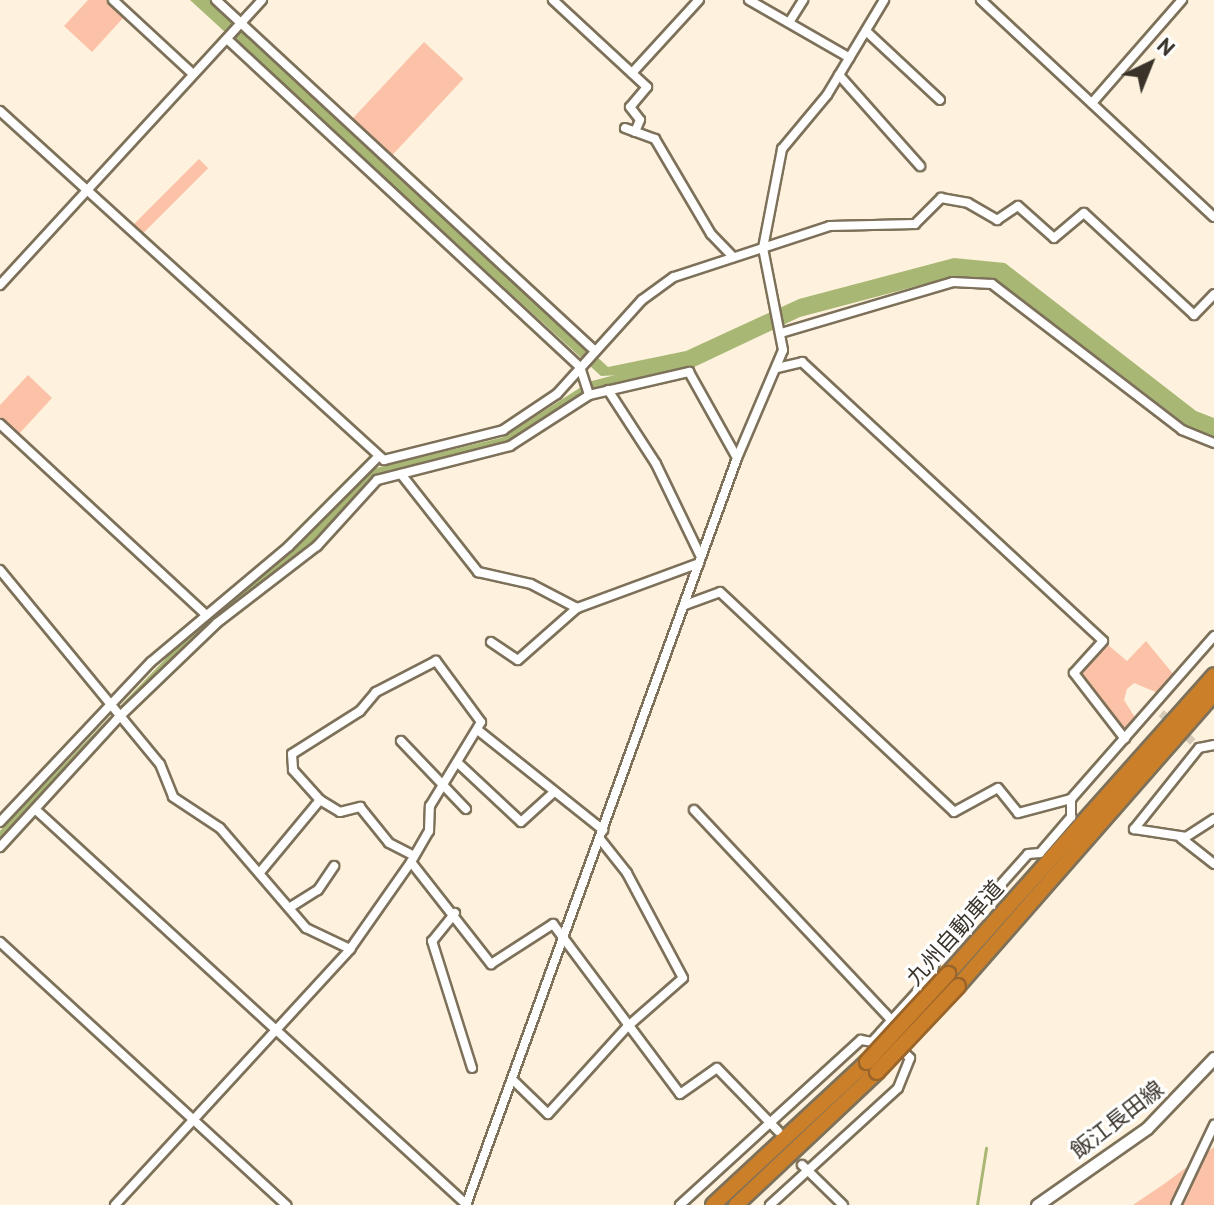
<!DOCTYPE html>
<html>
<head>
<meta charset="utf-8">
<style>
	body { margin:0 }
	#map { position:relative; width:1214px; height:1205px; overflow:hidden; background:#fef2de; font-family:"PT Sans","Noto Sans JP",sans-serif }
	div>[style] { position:absolute }
	[style*='--x'] { left:calc(var(--x)*1px); top:calc(var(--y)*1px); width:calc(var(--w)*1px); rotate:calc(var(--a)*1deg) }
	.green>* { inset:0; background:#fbc2a8; transform-origin:0 0 }
	.water>* { inset:0; background:#a8b874 }
	.stream>* { height:3px; margin:-1.5px; padding:0 1.5px; transform-origin:1.5px; border-radius:1.5px; background:#a8b874 }
	.canal>* { height:10px; margin:-5px; padding:0 5px; transform-origin:5px; border-radius:5px; background:#a8b874 }
	.street-tunnel>* { height:8px; margin-top:-4px; transform-origin:0; background:repeating-linear-gradient(90deg,#d7ccba 0 8px,transparent 0 12px) }
	.roads { filter:drop-shadow(2px 0 #7d715a) drop-shadow(-2px 0 #7d715a) drop-shadow(0 2px #7d715a) drop-shadow(0 -2px #7d715a) }
	.street>* { height:8px; margin:-4px; padding:0 4px; transform-origin:4px; border-radius:4px; background:#fff }
	.secondary>* { height:11px; margin:-5.5px; padding:0 5.5px; transform-origin:5.5px; border-radius:5.5px; background:#fff }
	.highway>* { height:14px; margin:-7px; padding:0 7px; transform-origin:7px; border-radius:7px; background:#cc7f29 }
	.bridges { filter:drop-shadow(2px 0 #996429) drop-shadow(-2px 0 #996429) drop-shadow(0 2px #996429) drop-shadow(0 -2px #996429) }
	.highway-bridge>* { height:14px; margin:-7px; padding:0 7px; transform-origin:7px; border-radius:7px; background:#cc7f29 }
	span { translate:-50% -50%; white-space:nowrap; text-align:center; line-height:1.15; -webkit-text-stroke:6px #fff; paint-order:stroke }
	.street-label { font-size:22px; color:#39332a }
	.north { position:absolute; left:1110px; top:24px; width:80px; height:80px; -webkit-text-stroke:6px #fff; paint-order:stroke; rotate:43deg; font-size:22px; font-weight:700; line-height:32px; text-align:center; color:#39332a }
	.north::after { content:''; display:block; margin:auto; width:28px; height:36px; background:#39332a; clip-path:polygon(50% 0,100% 100%,50% 72%,0 100%) }
</style>
</head>
<body>
<div id="map">
	<div class="green">
		<i style="clip-path:polygon(88px 0,106px 0,124px 17px,92px 52px,64px 26px)"></i>
		<i style="left:424px;top:42px;width:54px;height:107px;rotate:43deg"></i>
		<i style="left:199px;top:159px;width:13px;height:96px;rotate:45deg"></i>
		<i style="clip-path:polygon(28px 375px,52px 398px,19px 434px,0 417px,0 405px)"></i>
		<i style="clip-path:polygon(1146px 641px,1174px 675px,1158px 693px,1134px 683px,1127px 689px,1124px 700px,1136px 719px,1126px 732px,1078px 675px,1107px 644px,1127px 661px)"></i>
		<i style="clip-path:polygon(1214px 1147px,1214px 1205px,1133px 1205px,1164px 1184px)"></i>
	</div>
	<div class="water">
		<i style="clip-path:polygon(190px 0,213px 0,608px 367px,686px 351px,799px 299px,954px 258px,1005px 263px,1196px 411px,1214px 418px,1214px 436px,1188px 426px,997px 280px,955px 276px,800px 317px,690px 369px,624px 383px,621px 375px,601px 376px)"></i>
	</div>
	<div class="stream">
		<i style="--x:977;--y:1205;--w:58;--a:-81"></i>
	</div>
	<div class="canal">
		<i style="--x:0;--y:838;--w:306;--a:-46.1"></i>
		<i style="--x:212;--y:618;--w:116;--a:-37.7"></i>
		<i style="--x:304;--y:547;--w:103;--a:-45.8"></i>
		<i style="--x:376;--y:473;--w:133;--a:-13.5"></i>
		<i style="--x:505;--y:442;--w:103;--a:-32.8"></i>
		<i style="--x:592;--y:386;--w:44;--a:-14.3"></i>
	</div>
	<div class="street-tunnel">
		<i style="--x:1161;--y:713;--w:43;--a:42.2"></i>
	</div>
	<div class="roads">
		<div class="street">
			<i style="--x:113;--y:0;--w:109;--a:42.8"></i>
			<i style="--x:216;--y:0;--w:517;--a:42.8"></i>
			<i style="--x:553;--y:0;--w:128;--a:42.8"></i>
			<i style="--x:647;--y:87;--w:26;--a:130"></i>
			<i style="--x:630;--y:107;--w:16;--a:52"></i>
			<i style="--x:640;--y:120;--w:13;--a:113"></i>
			<i style="--x:749;--y:0;--w:116;--a:29.9"></i>
			<i style="--x:981;--y:0;--w:318;--a:43"></i>
			<i style="--x:790;--y:21;--w:25;--a:-58"></i>
			<i style="--x:866;--y:31;--w:101;--a:43"></i>
			<i style="--x:227;--y:39;--w:482;--a:42.9"></i>
			<i style="--x:580;--y:367;--w:29;--a:72"></i>
			<i style="--x:632;--y:73;--w:99;--a:-47.5"></i>
			<i style="--x:839;--y:75;--w:122;--a:48.3"></i>
			<i style="--x:1092;--y:103;--w:137;--a:-48.9"></i>
			<i style="--x:0;--y:111;--w:519;--a:42.27"></i>
			<i style="--x:384;--y:460;--w:123;--a:-14.1"></i>
			<i style="--x:503;--y:430;--w:65;--a:-33.7"></i>
			<i style="--x:557;--y:394;--w:127;--a:-47.9"></i>
			<i style="--x:642;--y:300;--w:39;--a:-36"></i>
			<i style="--x:674;--y:277;--w:164;--a:-18.1"></i>
			<i style="--x:830;--y:226;--w:85;--a:-1.3"></i>
			<i style="--x:915;--y:224;--w:37;--a:-45"></i>
			<i style="--x:941;--y:198;--w:27;--a:10"></i>
			<i style="--x:968;--y:203;--w:34;--a:30"></i>
			<i style="--x:997;--y:220;--w:25;--a:-34"></i>
			<i style="--x:1018;--y:206;--w:48;--a:41.6"></i>
			<i style="--x:1054;--y:238;--w:39;--a:-40"></i>
			<i style="--x:1084;--y:213;--w:150;--a:42.8"></i>
			<i style="--x:1194;--y:315;--w:29;--a:-46"></i>
			<i style="--x:625;--y:128;--w:32;--a:20"></i>
			<i style="--x:655;--y:139;--w:110;--a:59.5"></i>
			<i style="--x:711;--y:234;--w:32;--a:46"></i>
			<i style="--x:0;--y:285;--w:387;--a:-47.4"></i>
			<i style="--x:781;--y:333;--w:179;--a:-16.5"></i>
			<i style="--x:953;--y:282;--w:39;--a:3"></i>
			<i style="--x:992;--y:284;--w:240;--a:37.5"></i>
			<i style="--x:1182;--y:430;--w:35;--a:22"></i>
			<i style="--x:777;--y:368;--w:26;--a:-13"></i>
			<i style="--x:802;--y:362;--w:410;--a:42.8"></i>
			<i style="--x:1103;--y:641;--w:43;--a:132.2"></i>
			<i style="--x:1074;--y:673;--w:83;--a:52.3"></i>
			<i style="--x:608;--y:390;--w:88;--a:57"></i>
			<i style="--x:656;--y:464;--w:103;--a:64.2"></i>
			<i style="--x:0;--y:424;--w:278;--a:42.8"></i>
			<i style="--x:401;--y:474;--w:125;--a:51.8"></i>
			<i style="--x:478;--y:572;--w:54;--a:12.8"></i>
			<i style="--x:531;--y:584;--w:52;--a:27.6"></i>
			<i style="--x:0;--y:570;--w:251;--a:50.5"></i>
			<i style="--x:160;--y:764;--w:35;--a:68"></i>
			<i style="--x:173;--y:797;--w:56;--a:33.4"></i>
			<i style="--x:220;--y:828;--w:132;--a:49.3"></i>
			<i style="--x:306;--y:928;--w:49;--a:25.5"></i>
			<i style="--x:685;--y:605;--w:37;--a:-20"></i>
			<i style="--x:720;--y:592;--w:321;--a:43.2"></i>
			<i style="--x:954;--y:812;--w:50;--a:-28.6"></i>
			<i style="--x:998;--y:788;--w:32;--a:51"></i>
			<i style="--x:1018;--y:813;--w:55;--a:-14.8"></i>
			<i style="--x:1071;--y:799;--w:217;--a:-48.7"></i>
			<i style="--x:491;--y:642;--w:32;--a:34"></i>
			<i style="--x:518;--y:660;--w:79;--a:-41.4"></i>
			<i style="--x:577;--y:608;--w:130;--a:-20.2"></i>
			<i style="--x:479;--y:731;--w:159;--a:38.6"></i>
			<i style="--x:401;--y:741;--w:94;--a:46.3"></i>
			<i style="--x:1214;--y:745;--w:15;--a:169"></i>
			<i style="--x:1199;--y:748;--w:104;--a:128.7"></i>
			<i style="--x:1134;--y:829;--w:53;--a:8.7"></i>
			<i style="--x:1186;--y:837;--w:33;--a:-33"></i>
			<i style="--x:458;--y:763;--w:86;--a:43.1"></i>
			<i style="--x:521;--y:822;--w:43;--a:-42.2"></i>
			<i style="--x:320;--y:800;--w:23;--a:31"></i>
			<i style="--x:340;--y:812;--w:21;--a:-14"></i>
			<i style="--x:360;--y:807;--w:46;--a:51.1"></i>
			<i style="--x:389;--y:843;--w:28;--a:27"></i>
			<i style="--x:35;--y:809;--w:586;--a:42.51"></i>
			<i style="--x:694;--y:810;--w:288;--a:46.8"></i>
			<i style="--x:0;--y:822;--w:220;--a:-46.7"></i>
			<i style="--x:151;--y:662;--w:180;--a:-40"></i>
			<i style="--x:289;--y:546;--w:123;--a:-45"></i>
			<i style="--x:1181;--y:838;--w:42;--a:38.2"></i>
			<i style="--x:0;--y:847;--w:175;--a:-47.5"></i>
			<i style="--x:118;--y:718;--w:137;--a:-43.8"></i>
			<i style="--x:217;--y:623;--w:126;--a:-37.6"></i>
			<i style="--x:317;--y:546;--w:89;--a:-47.7"></i>
			<i style="--x:377;--y:480;--w:137;--a:-14.3"></i>
			<i style="--x:510;--y:446;--w:94;--a:-32.8"></i>
			<i style="--x:589;--y:395;--w:103;--a:-13"></i>
			<i style="--x:689;--y:372;--w:98;--a:60.8"></i>
			<i style="--x:411;--y:862;--w:130;--a:51.9"></i>
			<i style="--x:491;--y:964;--w:74;--a:-32.8"></i>
			<i style="--x:553;--y:924;--w:212;--a:53.2"></i>
			<i style="--x:680;--y:1094;--w:45;--a:-35.1"></i>
			<i style="--x:717;--y:1068;--w:88;--a:45.9"></i>
			<i style="--x:289;--y:908;--w:34;--a:-32"></i>
			<i style="--x:318;--y:890;--w:29;--a:-56"></i>
			<i style="--x:455;--y:913;--w:36;--a:129"></i>
			<i style="--x:432;--y:941;--w:133;--a:72.5"></i>
			<i style="--x:0;--y:942;--w:389;--a:42.6"></i>
			<i style="--x:512;--y:1079;--w:50;--a:44.2"></i>
			<i style="--x:548;--y:1114;--w:118;--a:-47.8"></i>
			<i style="--x:627;--y:1027;--w:74;--a:-41.2"></i>
			<i style="--x:683;--y:978;--w:119;--a:-118.1"></i>
			<i style="--x:627;--y:873;--w:43;--a:-128.5"></i>
			<i style="--x:802;--y:1165;--w:57;--a:44.3"></i>
			<i style="--x:115;--y:1205;--w:348;--a:-47.4"></i>
			<i style="--x:350;--y:949;--w:106;--a:-55"></i>
			<i style="--x:411;--y:862;--w:36;--a:-60"></i>
			<i style="--x:429;--y:831;--w:25;--a:-88"></i>
			<i style="--x:430;--y:806;--w:98;--a:-58.7"></i>
			<i style="--x:481;--y:722;--w:76;--a:-126.4"></i>
			<i style="--x:436;--y:661;--w:68;--a:152.7"></i>
			<i style="--x:376;--y:692;--w:25;--a:130"></i>
			<i style="--x:360;--y:711;--w:80;--a:147.7"></i>
			<i style="--x:292;--y:754;--w:16;--a:86"></i>
			<i style="--x:293;--y:770;--w:40;--a:48"></i>
			<i style="--x:320;--y:800;--w:92;--a:129.7"></i>
			<i style="--x:466;--y:1205;--w:795;--a:-70.06"></i>
			<i style="--x:737;--y:458;--w:117;--a:-66.9"></i>
			<i style="--x:783;--y:350;--w:104;--a:-101.1"></i>
			<i style="--x:763;--y:248;--w:101;--a:-79.1"></i>
			<i style="--x:782;--y:149;--w:70;--a:-50.2"></i>
			<i style="--x:827;--y:95;--w:111;--a:-59"></i>
			<i style="--x:680;--y:1205;--w:245;--a:-42.4"></i>
			<i style="--x:861;--y:1040;--w:11;--a:10"></i>
			<i style="--x:872;--y:1042;--w:13;--a:-48"></i>
			<i style="--x:881;--y:1032;--w:76;--a:-47.7"></i>
			<i style="--x:932;--y:976;--w:19;--a:-78"></i>
			<i style="--x:936;--y:957;--w:138;--a:-48.2"></i>
			<i style="--x:1028;--y:854;--w:12;--a:-5"></i>
			<i style="--x:1040;--y:853;--w:48;--a:-49.3"></i>
			<i style="--x:1071;--y:817;--w:18;--a:-90"></i>
			<i style="--x:770;--y:1205;--w:173;--a:-42.4"></i>
			<i style="--x:898;--y:1088;--w:32;--a:-68"></i>
			<i style="--x:910;--y:1058;--w:18;--a:-137"></i>
			<i style="--x:1176;--y:1205;--w:89;--a:-64.6"></i>
		</div>
		<div class="secondary">
			<i style="--x:1037;--y:1205;--w:134;--a:-35"></i>
			<i style="--x:1147;--y:1128;--w:97;--a:-46.3"></i>
		</div>
		<div class="highway">
			<i style="--x:948;--y:974;--w:400;--a:-48.3"></i>
			<i style="--x:958;--y:986;--w:388;--a:-48.8"></i>
			<i style="--x:713;--y:1205;--w:210;--a:-42.9"></i>
			<i style="--x:736;--y:1205;--w:194;--a:-43.3"></i>
		</div>
	</div>
	<div class="bridges">
		<div class="highway-bridge">
			<i style="--x:867;--y:1062;--w:120;--a:-47.4"></i>
			<i style="--x:877;--y:1072;--w:118;--a:-46.7"></i>
		</div>
	</div>
	<div class="street-label">
		<span style="left:955px;top:933px;rotate:-48deg">九州自動車道</span>
		<span style="left:1117px;top:1120px;rotate:-38deg">飯江長田線</span>
	</div>
	<div class="north">N</div>
</div>
</body>
</html>
